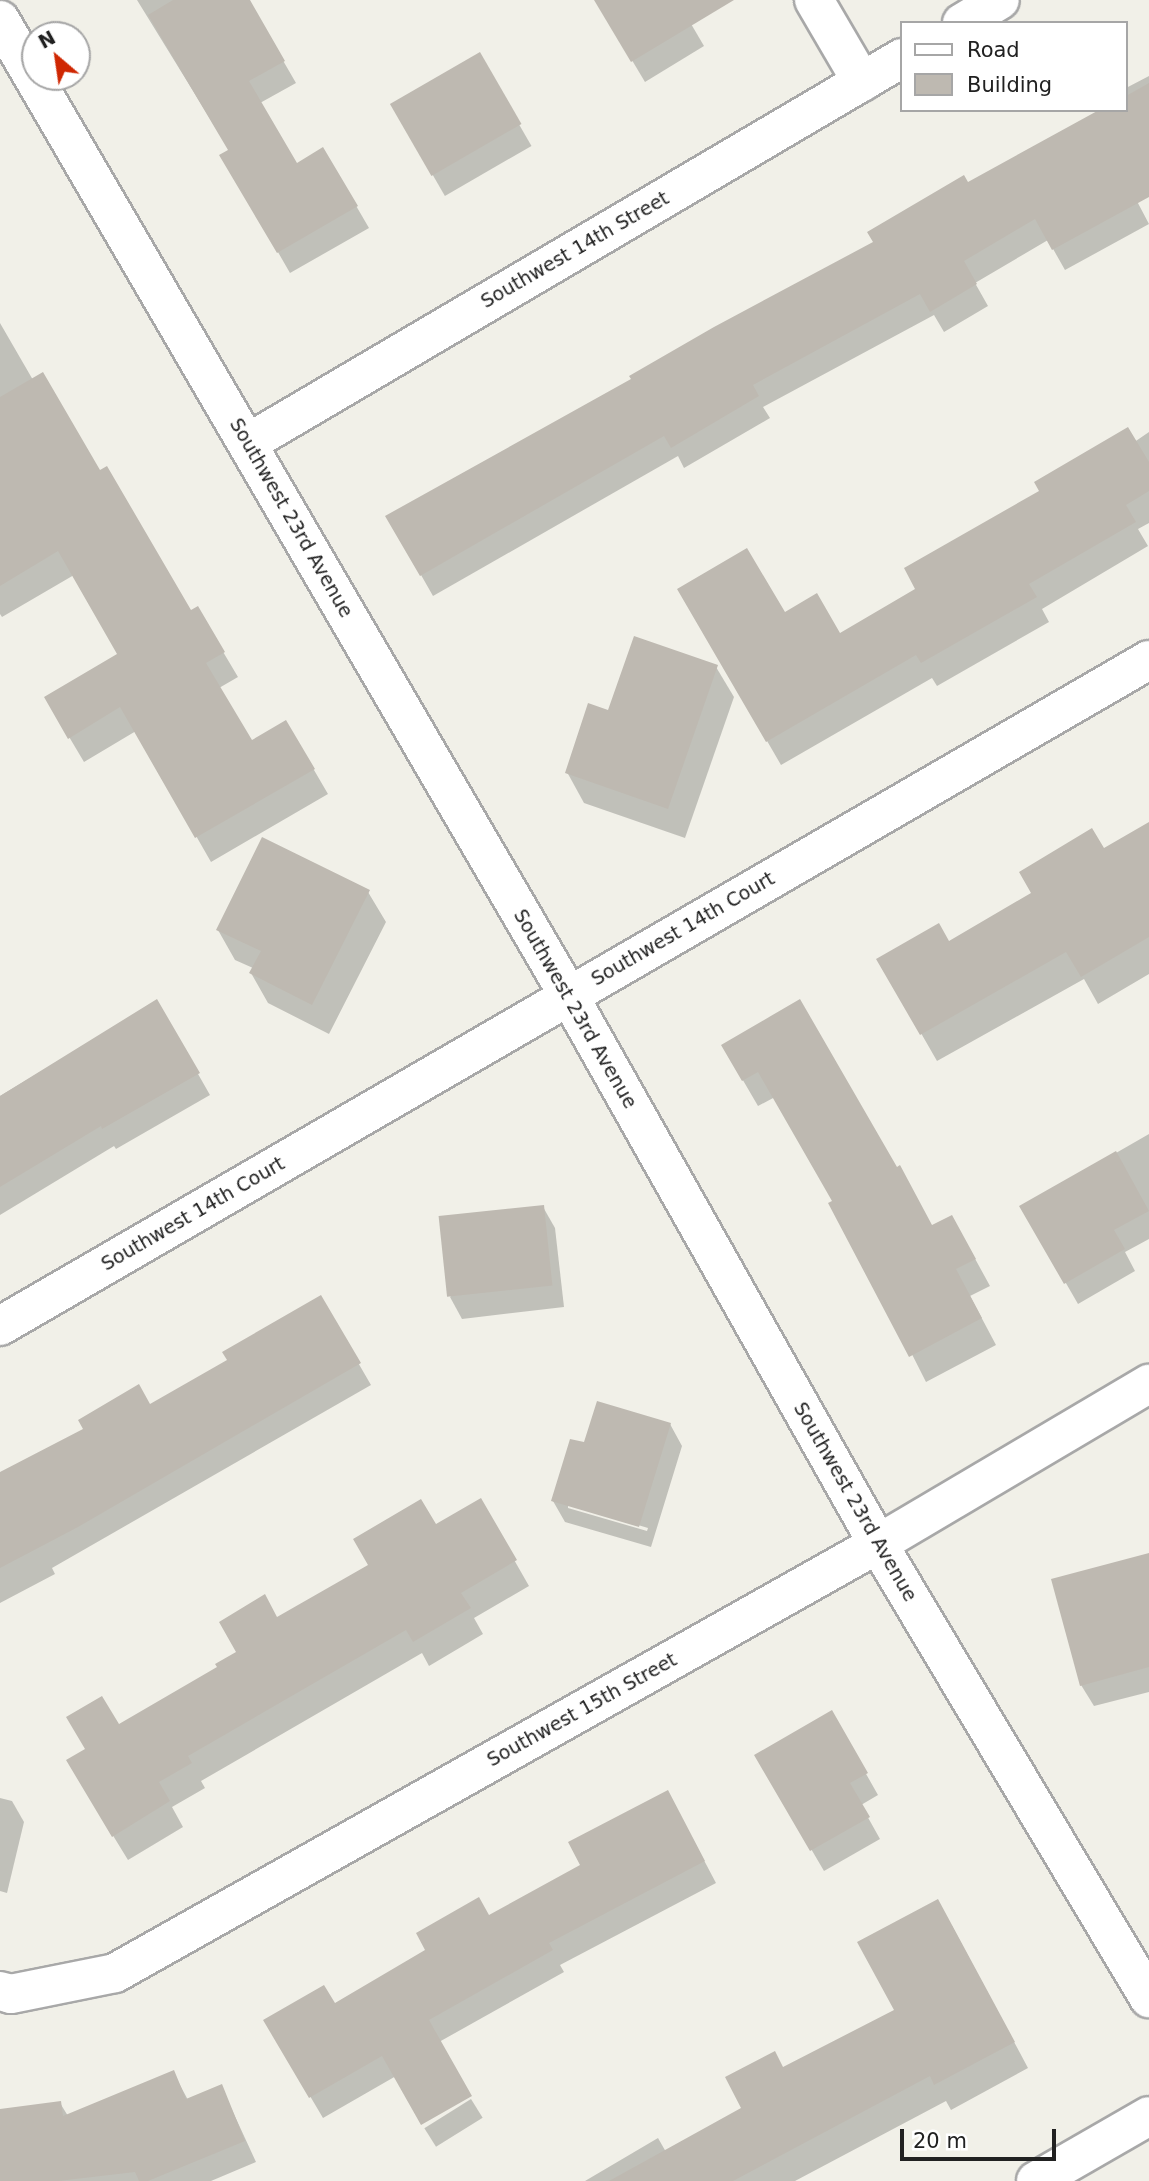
<!DOCTYPE html>
<html>
<head>
<meta charset="utf-8">
<style>
	body { margin:0 }
	#map { position:relative; width:1149px; height:2181px; overflow:hidden; background:#f1f0e8; font-family:"DejaVu Sans",sans-serif }
	div>[style] { position:absolute }
	[style*='--x'] { left:calc(var(--x)*1px); top:calc(var(--y)*1px); width:calc(var(--w)*1px); rotate:calc(var(--a)*1deg) }
	.shadow>* { inset:0; background:#0003; transform-origin:0 0 }
	.building>* { inset:0; background:#beb9b1; transform-origin:0 0 }
	.roads { filter:drop-shadow(2px 0 #a8a8a8) drop-shadow(-2px 0 #a8a8a8) drop-shadow(0 2px #a8a8a8) drop-shadow(0 -2px #a8a8a8) }
	.street>* { height:38px; margin:-19px; padding:0 19px; transform-origin:19px; border-radius:19px; background:#fff }
	span { translate:-50% -50%; white-space:nowrap; text-align:center; line-height:1.15; -webkit-text-stroke:7px #fff; paint-order:stroke }
	.street-label { font-size:19px; color:#212121 }
	.legend { position:absolute; left:900px; top:21px; width:228px; height:91px; box-sizing:border-box; background:#fff; border:2px solid #a6a6a6; margin:0; padding:9px 12px; list-style:none; font-size:21px; color:#212121 }
	.legend li { display:flex; align-items:center; gap:14px; height:35px }
	.legend b { width:35px; border:2px solid #a6a6a6 }
	.north { position:absolute; left:21px; top:21px; width:70px; height:70px; box-sizing:border-box; background:#fff; border:2px solid #a6a6a6; border-radius:50%; rotate:331deg; font-size:19px; font-weight:700; line-height:28px; text-align:center; color:#212121 }
	.north::after { content:''; display:block; margin:auto; width:24px; height:32px; background:#cf2702; clip-path:polygon(50% 0,100% 100%,50% 72%,0 100%) }
	.scale { position:absolute; left:900px; top:2129px; width:156px; height:32px; box-sizing:border-box; border:4px solid #212121; border-top:0; padding-left:9px; font-size:21px; line-height:24px; white-space:nowrap; color:#212121; -webkit-text-stroke:5px #fff; paint-order:stroke }
</style>
</head>
<body>
<div id="map">
	<div class="shadow">
		<i style="clip-path:polygon(137px 0,248px 0,296px 83px,260px 103px,296px 165px,323px 149px,369px 228px,290px 273px,222px 155px,230px 151px)"></i>
		<i style="clip-path:polygon(596px 0,677px 0,704px 46px,645px 82px)"></i>
		<i style="left:479px;top:55px;width:105px;height:100px;rotate:60deg"></i>
		<i style="clip-path:polygon(1149px 76px,1149px 178px,1130px 188px,1149px 224px,1065px 270px,1048px 240px,975px 283px,988px 306px,944px 332px,934px 315px,763px 407px,770px 418px,684px 468px,678px 456px,433px 596px,388px 517px,876px 243px,967px 184px,1126px 110px,1126px 88px)"></i>
		<i style="clip-path:polygon(0 323px,33px 380px,100px 472px,190px 612px,197px 608px,238px 677px,219px 688px,251px 742px,286px 722px,328px 794px,211px 862px,136px 731px,84px 762px,46px 698px,120px 654px,74px 575px,2px 617px,0 614px)"></i>
		<i style="clip-path:polygon(1149px 432px,1149px 523px,1138px 529px,1148px 546px,1042px 609px,1049px 622px,937px 686px,932px 678px,781px 765px,679px 589px,784px 615px,839px 636px,918px 590px)"></i>
		<i style="clip-path:polygon(716px 667px,734px 697px,685px 838px,584px 803px,567px 772px,609px 712px)"></i>
		<i style="clip-path:polygon(1149px 824px,1149px 974px,1098px 1004px,1084px 979px,937px 1061px,879px 960px,949px 943px)"></i>
		<i style="clip-path:polygon(368px 892px,386px 922px,329px 1034px,268px 1003px,251px 973px,253px 968px,235px 960px,218px 930px)"></i>
		<i style="clip-path:polygon(157px 1002px,210px 1095px,116px 1149px,114px 1146px,0 1215px,0 1096px)"></i>
		<i style="clip-path:polygon(723px 1046px,896px 1169px,932px 1227px,967px 1244px,990px 1286px,970px 1296px,996px 1345px,926px 1382px,835px 1202px,775px 1097px,758px 1106px)"></i>
		<i style="clip-path:polygon(1149px 1134px,1149px 1239px,1125px 1252px,1135px 1271px,1078px 1304px,1022px 1207px)"></i>
		<i style="clip-path:polygon(543px 1207px,555px 1228px,564px 1307px,462px 1319px,450px 1297px)"></i>
		<i style="clip-path:polygon(320px 1297px,371px 1385px,52px 1568px,55px 1574px,0 1603px,0 1474px,150px 1407px,229px 1360px)"></i>
		<i style="clip-path:polygon(evenodd,670px 1424px,682px 1446px,651px 1547px,565px 1522px,553px 1501px,670px 1424px,568px 1504px,648px 1528px,647px 1531px,568px 1508px,568px 1504px)"></i>
		<i style="clip-path:polygon(480px 1500px,529px 1586px,474px 1618px,483px 1634px,429px 1666px,422px 1653px,201px 1781px,205px 1788px,172px 1807px,183px 1827px,128px 1860px,82px 1785px,118px 1727px,219px 1668px,277px 1619px)"></i>
		<i style="clip-path:polygon(1149px 1555px,1149px 1692px,1094px 1706px,1081px 1685px)"></i>
		<i style="clip-path:polygon(831px 1712px,878px 1795px,861px 1805px,880px 1839px,824px 1871px,756px 1755px)"></i>
		<i style="clip-path:polygon(0 1798px,12px 1801px,24px 1822px,7px 1893px,0 1891px)"></i>
		<i style="clip-path:polygon(679px 1813px,716px 1883px,560px 1965px,564px 1972px,439px 2042px,396px 2076px,323px 2118px,265px 2020px,334px 2005px)"></i>
		<i style="clip-path:polygon(952px 1926px,1028px 2068px,951px 2110px,946px 2101px,795px 2181px,585px 2181px,658px 2138px,666px 2152px,744px 2109px,783px 2069px,896px 2010px)"></i>
		<i style="clip-path:polygon(173px 2072px,188px 2100px,221px 2086px,256px 2162px,211px 2181px,0 2181px,0 2111px,60px 2103px,68px 2116px)"></i>
		<i style="left:471px;top:2099px;width:22px;height:55px;rotate:58deg"></i>
	</div>
	<div class="building">
		<i style="clip-path:polygon(173px 0,250px 0,285px 61px,249px 81px,297px 163px,323px 147px,358px 206px,277px 253px,219px 155px,228px 150px,148px 15px)"></i>
		<i style="clip-path:polygon(594px 0,734px 0,631px 62px)"></i>
		<i style="left:480px;top:52px;width:83px;height:104px;rotate:60deg"></i>
		<i style="clip-path:polygon(1149px 83px,1149px 197px,1052px 250px,1035px 219px,964px 261px,977px 284px,930px 312px,920px 294px,753px 385px,759px 396px,671px 448px,664px 436px,420px 576px,385px 516px,631px 379px,629px 376px,714px 327px,873px 242px,867px 232px,964px 175px,968px 182px,1099px 110px,1126px 110px,1126px 96px)"></i>
		<i style="clip-path:polygon(43px 372px,100px 470px,107px 466px,191px 610px,198px 606px,225px 652px,206px 663px,252px 740px,286px 720px,315px 769px,195px 838px,120px 707px,68px 739px,44px 697px,117px 654px,58px 551px,0 586px,0 397px)"></i>
		<i style="clip-path:polygon(1128px 427px,1149px 462px,1149px 491px,1126px 505px,1136px 522px,1029px 584px,1037px 597px,921px 663px,916px 655px,766px 742px,677px 589px,747px 548px,785px 612px,817px 593px,840px 633px,915px 589px,904px 568px,1039px 491px,1034px 482px)"></i>
		<i style="clip-path:polygon(634px 636px,718px 665px,668px 809px,565px 773px,588px 703px,608px 710px)"></i>
		<i style="clip-path:polygon(1149px 822px,1149px 937px,1081px 977px,1066px 952px,920px 1035px,876px 959px,939px 923px,949px 941px,1031px 893px,1019px 872px,1092px 828px,1104px 848px)"></i>
		<i style="clip-path:polygon(262px 837px,370px 890px,312px 1005px,249px 973px,261px 951px,216px 930px)"></i>
		<i style="clip-path:polygon(157px 999px,200px 1073px,102px 1129px,101px 1126px,0 1187px,0 1096px)"></i>
		<i style="clip-path:polygon(800px 999px,897px 1167px,900px 1165px,932px 1225px,952px 1215px,976px 1259px,956px 1269px,982px 1318px,909px 1357px,828px 1203px,832px 1201px,758px 1072px,742px 1081px,721px 1045px)"></i>
		<i style="clip-path:polygon(1116px 1151px,1149px 1211px,1114px 1230px,1125px 1249px,1064px 1284px,1019px 1206px)"></i>
		<i style="left:544px;top:1205px;width:81px;height:106px;rotate:84deg"></i>
		<i style="clip-path:polygon(321px 1295px,361px 1363px,78px 1527px,0 1568px,0 1472px,83px 1429px,78px 1420px,139px 1384px,150px 1404px,227px 1360px,222px 1352px)"></i>
		<i style="clip-path:polygon(597px 1401px,671px 1423px,639px 1527px,551px 1501px,570px 1439px,584px 1442px)"></i>
		<i style="clip-path:polygon(481px 1498px,517px 1560px,461px 1593px,471px 1608px,413px 1642px,406px 1630px,188px 1756px,192px 1763px,159px 1782px,170px 1801px,112px 1837px,66px 1760px,85px 1749px,66px 1717px,102px 1696px,119px 1724px,217px 1667px,215px 1664px,236px 1652px,219px 1622px,265px 1594px,277px 1617px,368px 1565px,353px 1539px,421px 1499px,436px 1524px)"></i>
		<i style="clip-path:polygon(1149px 1553px,1149px 1667px,1080px 1686px,1051px 1579px)"></i>
		<i style="clip-path:polygon(832px 1710px,868px 1773px,850px 1783px,870px 1817px,810px 1851px,754px 1755px)"></i>
		<i style="clip-path:polygon(668px 1790px,705px 1861px,549px 1943px,553px 1950px,429px 2020px,472px 2096px,421px 2125px,382px 2056px,309px 2098px,263px 2020px,324px 1985px,335px 2003px,425px 1950px,416px 1933px,479px 1897px,489px 1915px,580px 1865px,568px 1842px)"></i>
		<i style="clip-path:polygon(938px 1899px,1015px 2042px,934px 2085px,930px 2076px,733px 2181px,609px 2181px,741px 2108px,725px 2077px,775px 2051px,783px 2067px,894px 2010px,857px 1942px)"></i>
		<i style="clip-path:polygon(174px 2070px,186px 2099px,222px 2084px,245px 2141px,148px 2181px,139px 2181px,135px 2172px,58px 2181px,0 2181px,0 2109px,61px 2101px,63px 2116px)"></i>
	</div>
	<div class="roads">
		<div class="street">
			<i style="--x:814;--y:0;--w:95;--a:59.7"></i>
			<i style="--x:0;--y:20;--w:1130;--a:59.76"></i>
			<i style="--x:569;--y:996;--w:629;--a:60.58"></i>
			<i style="--x:878;--y:1544;--w:529;--a:59.17"></i>
			<i style="--x:962;--y:23;--w:44;--a:-31.2"></i>
			<i style="--x:248;--y:443;--w:759;--a:-30.48"></i>
			<i style="--x:0;--y:1326;--w:1328;--a:-30.1"></i>
			<i style="--x:0;--y:1991;--w:11;--a:15"></i>
			<i style="--x:11;--y:1994;--w:106;--a:-11.4"></i>
			<i style="--x:115;--y:1973;--w:875;--a:-29.35"></i>
			<i style="--x:878;--y:1544;--w:315;--a:-30.6"></i>
			<i style="--x:1036;--y:2181;--w:130;--a:-29.9"></i>
		</div>
	</div>
	<div class="street-label">
		<span style="left:575px;top:250px;rotate:-30deg">Southwest 14th Street</span>
		<span style="left:291px;top:518px;rotate:60deg">Southwest 23rd Avenue</span>
		<span style="left:683px;top:929px;rotate:-30deg">Southwest 14th Court</span>
		<span style="left:575px;top:1009px;rotate:60deg">Southwest 23rd Avenue</span>
		<span style="left:193px;top:1214px;rotate:-30deg">Southwest 14th Court</span>
		<span style="left:855px;top:1502px;rotate:60deg">Southwest 23rd Avenue</span>
		<span style="left:582px;top:1710px;rotate:-29deg">Southwest 15th Street</span>
	</div>
	<ul class="legend">
	<li><b style="height:9px;background:#fff"></b>Road</li>
	<li><b style="height:19px;background:#beb9b1"></b>Building</li>
	</ul>
	<div class="north">N</div>
	<div class="scale">20 m</div>
</div>
</body>
</html>
